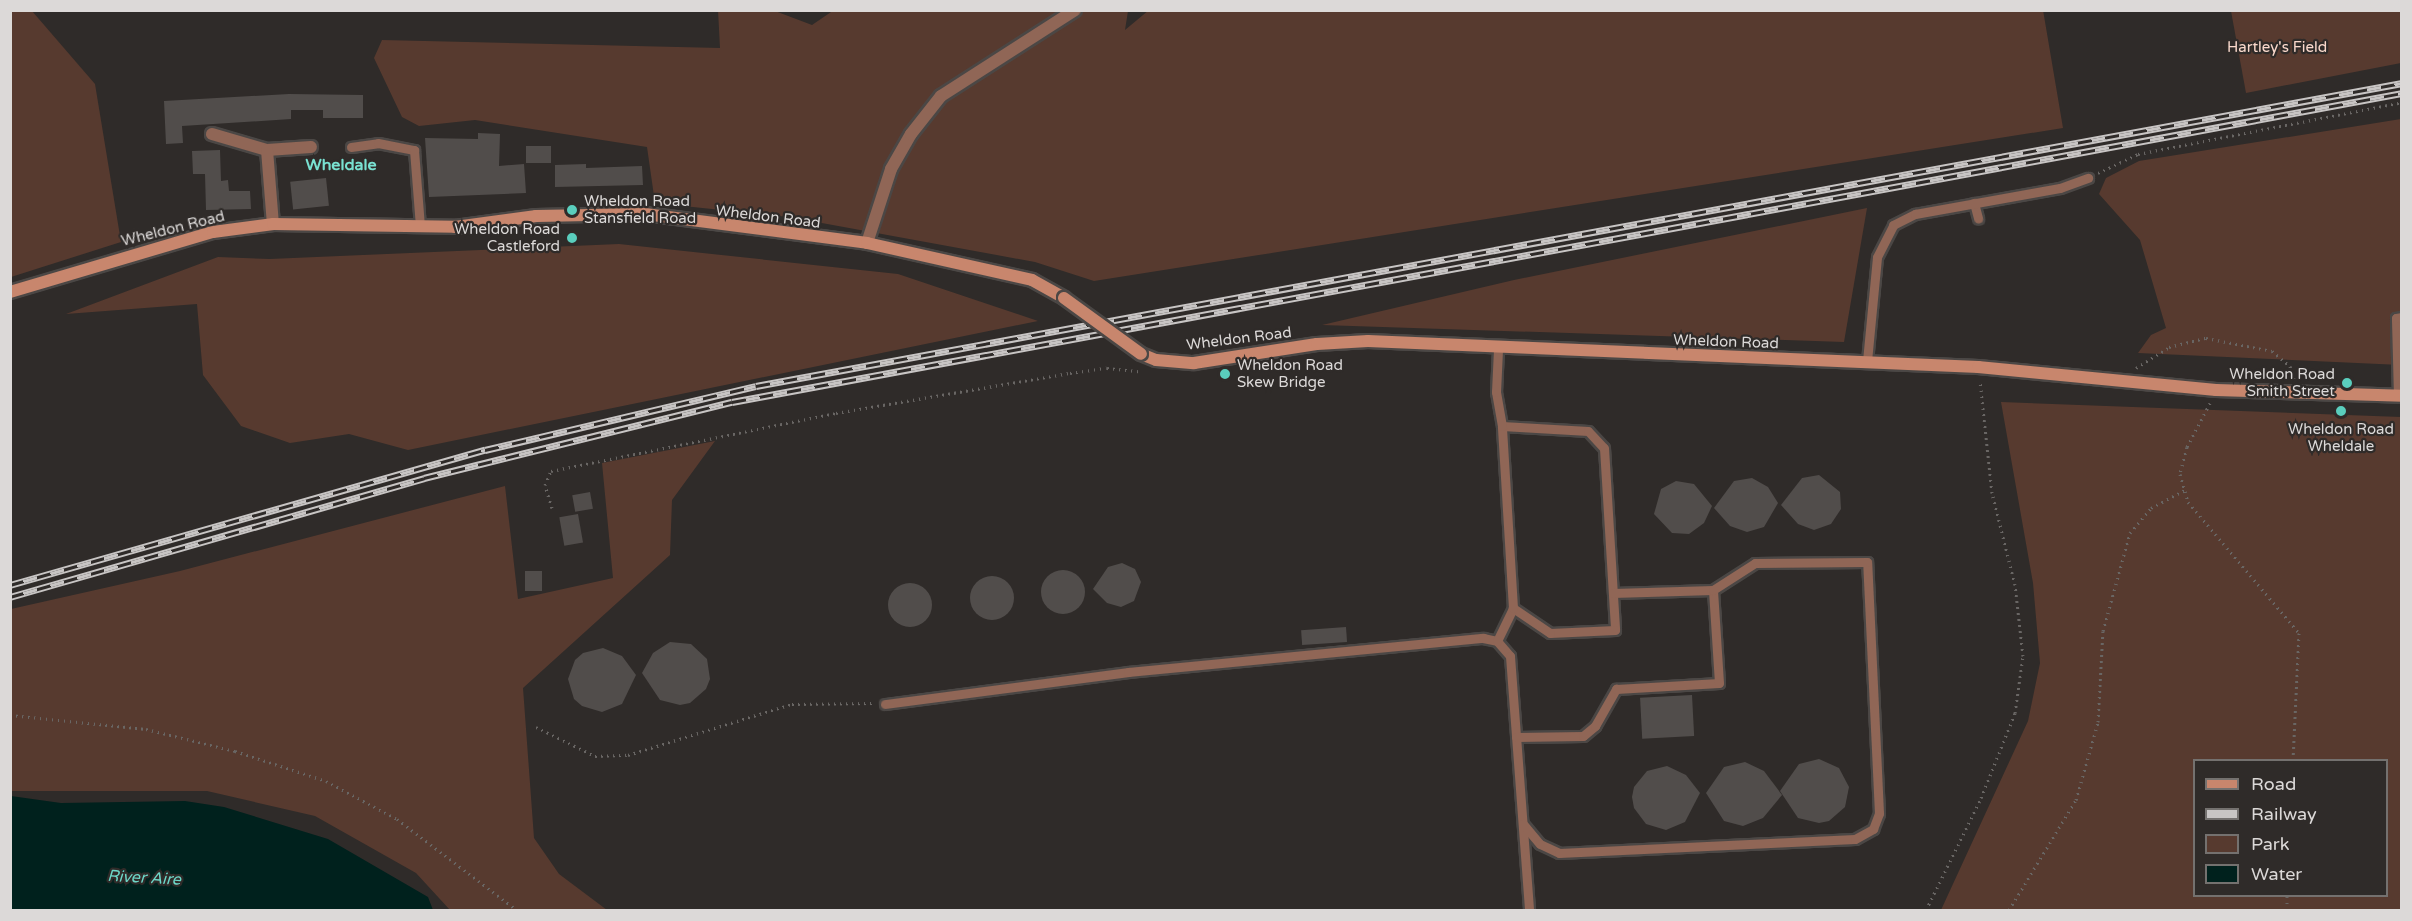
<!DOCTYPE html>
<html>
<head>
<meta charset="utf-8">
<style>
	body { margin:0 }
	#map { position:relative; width:2412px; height:921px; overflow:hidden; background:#2f2b29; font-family:"Varela Round",sans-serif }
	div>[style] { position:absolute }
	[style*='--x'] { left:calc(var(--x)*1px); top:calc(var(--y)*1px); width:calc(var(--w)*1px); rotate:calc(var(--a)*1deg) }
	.green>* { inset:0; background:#573a2f }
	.water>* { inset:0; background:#00211d }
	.building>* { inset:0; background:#514d4b; transform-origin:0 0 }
	.round { border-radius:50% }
	.path>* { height:3px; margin-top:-1.5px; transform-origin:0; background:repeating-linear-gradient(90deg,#696664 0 1.5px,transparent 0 6px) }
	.roads { filter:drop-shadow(2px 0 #4b4745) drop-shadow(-2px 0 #4b4745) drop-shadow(0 2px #4b4745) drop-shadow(0 -2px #4b4745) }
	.lane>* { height:9px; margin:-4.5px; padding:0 4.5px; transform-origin:4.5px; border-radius:4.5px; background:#906656 }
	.street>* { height:12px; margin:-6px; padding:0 6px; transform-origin:6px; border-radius:6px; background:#906656 }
	.secondary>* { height:12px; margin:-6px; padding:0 6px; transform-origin:6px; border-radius:6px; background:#c8866d }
	.rail>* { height:7px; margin-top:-3.5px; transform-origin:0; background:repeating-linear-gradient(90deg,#2f2b29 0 14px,#c8c5c4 0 28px); box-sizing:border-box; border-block:2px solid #c8c5c4 }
	.bridges { filter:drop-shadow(2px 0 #4b4745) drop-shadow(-2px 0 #4b4745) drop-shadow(0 2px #4b4745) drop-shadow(0 -2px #4b4745) }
	.secondary-bridge>* { height:12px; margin:-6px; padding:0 6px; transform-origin:6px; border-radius:6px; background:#c8866d }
	.dots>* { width:16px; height:16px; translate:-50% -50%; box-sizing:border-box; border:3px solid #2f2b29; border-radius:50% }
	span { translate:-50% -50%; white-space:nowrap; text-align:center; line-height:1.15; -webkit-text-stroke:4.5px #2f2b29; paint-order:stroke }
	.park-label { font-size:15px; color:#fad9cc }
	.poi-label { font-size:15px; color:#dcd9d8 }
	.left { translate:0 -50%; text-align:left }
	.right { translate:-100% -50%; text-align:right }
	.street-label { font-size:15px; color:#dcd9d8 }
	.neighbourhood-label { font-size:16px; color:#79e1d1; font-weight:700 }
	.water-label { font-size:16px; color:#6dd7c8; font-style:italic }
	.frame { position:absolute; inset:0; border:12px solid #dcd9d8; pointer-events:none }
	.legend { position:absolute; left:2193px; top:759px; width:195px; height:138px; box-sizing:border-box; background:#2f2b29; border:2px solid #74716f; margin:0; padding:8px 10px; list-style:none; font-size:18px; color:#dcd9d8 }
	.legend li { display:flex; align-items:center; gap:12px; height:30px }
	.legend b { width:30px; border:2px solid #74716f }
</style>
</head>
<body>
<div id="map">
	<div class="green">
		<i style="clip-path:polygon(11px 10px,32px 11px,95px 84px,121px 242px,11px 277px)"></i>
		<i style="clip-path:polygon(718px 10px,775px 11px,812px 25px,834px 10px,1128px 11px,1125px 30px,1149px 10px,2043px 10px,2063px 128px,1094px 281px,1035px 262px,789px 217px,655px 203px,647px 147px,475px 120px,419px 126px,402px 117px,374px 58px,382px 40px,720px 48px)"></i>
		<i style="clip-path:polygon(2231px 11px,2401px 11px,2401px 63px,2246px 93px)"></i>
		<i style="clip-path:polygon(2401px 119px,2401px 365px,2138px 353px,2151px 335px,2166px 328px,2140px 240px,2099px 194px,2106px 178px,2139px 161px)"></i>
		<i style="clip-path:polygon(1867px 208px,1844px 342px,1322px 325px,1514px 280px)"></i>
		<i style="clip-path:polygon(619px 244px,898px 274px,1038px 321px,408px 450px,349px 434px,290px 443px,241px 426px,203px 375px,197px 304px,66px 314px,218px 257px,270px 259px)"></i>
		<i style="clip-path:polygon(evenodd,2001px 402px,2401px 417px,2401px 910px,1941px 910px,2028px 721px,2040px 663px,2033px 583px,2001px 402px,2194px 760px,2386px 760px,2386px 896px,2194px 896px,2194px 760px)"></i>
		<i style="clip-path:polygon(715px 441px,672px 500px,670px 555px,523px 688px,534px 838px,559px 874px,607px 910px,450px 910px,416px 873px,315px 816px,207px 791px,11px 791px,11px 609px,180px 571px,505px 486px,518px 599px,613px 578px,602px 463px)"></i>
	</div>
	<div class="water">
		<i style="clip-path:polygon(11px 796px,61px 803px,185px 801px,224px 807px,328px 839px,428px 897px,433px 910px,11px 910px)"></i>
	</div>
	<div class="building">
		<i style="clip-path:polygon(289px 94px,363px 95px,363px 118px,323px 118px,323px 110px,291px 110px,291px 119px,182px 126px,183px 143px,166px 144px,164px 101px)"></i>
		<i style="clip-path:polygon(478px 133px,500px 134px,499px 166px,524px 164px,526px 193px,429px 197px,425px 138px,478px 139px)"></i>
		<i style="left:526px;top:146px;width:25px;height:17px"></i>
		<i style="clip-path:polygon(220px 150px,221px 181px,228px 180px,229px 191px,250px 191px,251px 209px,206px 210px,205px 174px,193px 174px,192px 151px)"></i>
		<i style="clip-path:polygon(586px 164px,586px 168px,642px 166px,643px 185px,555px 187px,555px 165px)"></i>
		<i style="left:326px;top:178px;width:28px;height:36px;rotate:84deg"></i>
		<i style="clip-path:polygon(1819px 475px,1840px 492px,1841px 509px,1831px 524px,1814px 530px,1798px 524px,1781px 505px,1802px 478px)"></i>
		<i style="clip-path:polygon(1752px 478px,1768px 487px,1778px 503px,1764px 527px,1747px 532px,1730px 526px,1714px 508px,1734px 481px)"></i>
		<i style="clip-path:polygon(1676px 481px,1694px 484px,1712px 506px,1704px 523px,1689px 534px,1672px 533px,1654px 514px,1661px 489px)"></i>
		<i style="left:590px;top:492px;width:17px;height:18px;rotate:80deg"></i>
		<i style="left:578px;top:514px;width:29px;height:19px;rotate:80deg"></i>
		<i style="clip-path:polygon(1122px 563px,1135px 569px,1141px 582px,1134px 601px,1121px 607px,1107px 603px,1093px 589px,1108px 567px)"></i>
		<i class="round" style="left:1041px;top:570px;width:44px;height:44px"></i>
		<i style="left:525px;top:571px;width:17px;height:20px"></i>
		<i class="round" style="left:970px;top:576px;width:44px;height:44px"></i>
		<i class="round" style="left:888px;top:583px;width:44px;height:44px"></i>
		<i style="left:1346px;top:627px;width:15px;height:45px;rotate:86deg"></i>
		<i style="clip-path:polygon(670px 642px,691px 644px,707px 659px,710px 679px,706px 689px,690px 703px,680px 705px,660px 700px,642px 673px,653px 653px)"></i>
		<i style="clip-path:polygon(603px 648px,622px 656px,636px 675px,622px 704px,602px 712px,582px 706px,574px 699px,568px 679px,575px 660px,583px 653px)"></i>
		<i style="left:1692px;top:695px;width:41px;height:52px;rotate:87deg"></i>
		<i style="clip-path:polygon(1819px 759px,1839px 768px,1849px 787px,1845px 807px,1829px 821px,1819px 823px,1798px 818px,1780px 791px,1799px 764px)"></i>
		<i style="clip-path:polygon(1745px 762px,1764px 771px,1782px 795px,1763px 818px,1743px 826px,1724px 821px,1706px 793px,1724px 767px)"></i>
		<i style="clip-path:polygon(1667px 766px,1686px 775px,1700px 793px,1685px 822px,1666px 830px,1646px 824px,1634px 808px,1632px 797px,1634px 787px,1647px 771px)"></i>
	</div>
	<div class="path">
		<i style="--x:2098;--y:173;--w:44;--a:-25.4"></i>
		<i style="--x:2138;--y:154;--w:269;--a:-11.1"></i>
		<i style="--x:2136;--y:368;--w:39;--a:-32"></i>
		<i style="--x:2169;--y:347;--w:38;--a:-14"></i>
		<i style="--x:2206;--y:338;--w:67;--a:11.1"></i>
		<i style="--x:2272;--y:351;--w:23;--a:40"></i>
		<i style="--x:2290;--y:366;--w:14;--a:73"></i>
		<i style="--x:2210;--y:403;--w:50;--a:117.6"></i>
		<i style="--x:2187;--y:447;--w:28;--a:105"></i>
		<i style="--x:2180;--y:474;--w:29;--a:74"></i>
		<i style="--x:2188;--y:502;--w:172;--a:49.7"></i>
		<i style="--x:2299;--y:633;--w:127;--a:92.7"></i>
		<i style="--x:552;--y:508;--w:24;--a:-107"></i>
		<i style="--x:545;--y:485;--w:15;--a:-67"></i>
		<i style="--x:551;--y:471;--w:291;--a:-11.5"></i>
		<i style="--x:836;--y:413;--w:237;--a:-9.7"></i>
		<i style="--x:1070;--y:373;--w:37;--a:-8"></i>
		<i style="--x:1107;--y:368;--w:36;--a:6"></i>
		<i style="--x:10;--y:715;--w:137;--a:5.9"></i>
		<i style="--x:146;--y:729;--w:92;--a:13.9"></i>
		<i style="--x:235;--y:751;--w:96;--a:18.2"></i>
		<i style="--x:326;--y:781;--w:81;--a:28.2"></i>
		<i style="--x:397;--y:819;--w:151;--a:37.2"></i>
		<i style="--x:536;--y:727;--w:66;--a:26.2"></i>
		<i style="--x:595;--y:756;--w:33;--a:-2"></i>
		<i style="--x:628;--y:755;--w:172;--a:-17.3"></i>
		<i style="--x:792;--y:704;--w:81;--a:-0.7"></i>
		<i style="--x:1926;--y:910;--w:125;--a:-63.8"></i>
		<i style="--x:1981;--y:798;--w:92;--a:-68.2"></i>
		<i style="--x:2015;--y:713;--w:58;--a:-82"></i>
		<i style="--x:2023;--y:656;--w:71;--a:-96.4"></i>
		<i style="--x:2015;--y:585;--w:95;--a:-104"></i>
		<i style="--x:1992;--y:493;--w:113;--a:-96.1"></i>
		<i style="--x:2009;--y:910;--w:129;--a:-58.7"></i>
		<i style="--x:2076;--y:800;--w:81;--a:-74.2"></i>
		<i style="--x:2098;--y:722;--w:91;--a:-86.9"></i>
		<i style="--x:2103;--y:631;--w:102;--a:-74.6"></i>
		<i style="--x:2130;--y:533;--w:33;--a:-50"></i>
		<i style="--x:2151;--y:508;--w:38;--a:-28"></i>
		<i style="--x:2287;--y:910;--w:14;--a:-90"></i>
	</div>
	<div class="roads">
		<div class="lane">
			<i style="--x:351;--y:147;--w:27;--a:-8"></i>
			<i style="--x:378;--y:143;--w:37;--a:11"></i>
			<i style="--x:414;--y:150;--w:77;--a:85.5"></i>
			<i style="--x:1974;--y:203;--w:16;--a:75"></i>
			<i style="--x:1867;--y:361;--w:104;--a:-84.5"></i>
			<i style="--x:1877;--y:257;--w:36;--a:-63"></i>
			<i style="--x:1893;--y:225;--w:25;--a:-27"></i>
			<i style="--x:1915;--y:214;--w:147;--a:-10.2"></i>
			<i style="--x:2060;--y:188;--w:30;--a:-20"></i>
			<i style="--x:2398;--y:396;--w:78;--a:-91.5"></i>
			<i style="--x:2396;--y:318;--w:6;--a:-9"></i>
			<i style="--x:1502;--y:426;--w:86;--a:3.3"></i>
			<i style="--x:1588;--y:431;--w:23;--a:47"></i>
			<i style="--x:1604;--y:448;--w:182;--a:86.5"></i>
			<i style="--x:1615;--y:630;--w:65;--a:177.4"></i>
			<i style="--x:1550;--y:633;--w:45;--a:-146"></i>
			<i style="--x:1497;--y:641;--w:20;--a:49"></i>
			<i style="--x:1510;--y:656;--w:255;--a:85.7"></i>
			<i style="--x:885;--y:704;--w:245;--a:-7.5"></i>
			<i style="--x:1128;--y:672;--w:357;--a:-5.5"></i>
			<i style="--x:1483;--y:638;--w:14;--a:12"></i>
			<i style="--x:1497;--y:641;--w:37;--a:-64"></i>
			<i style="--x:1513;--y:608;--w:182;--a:-93.5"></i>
			<i style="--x:1502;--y:426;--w:35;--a:-100"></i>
			<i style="--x:1496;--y:392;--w:43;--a:-87.3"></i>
			<i style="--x:1516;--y:737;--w:67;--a:-0.9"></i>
			<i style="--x:1583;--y:736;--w:16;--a:-40"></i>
			<i style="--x:1595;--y:726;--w:43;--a:-60.4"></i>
			<i style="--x:1616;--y:689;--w:103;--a:-3.3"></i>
			<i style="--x:1719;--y:683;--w:93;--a:-93.7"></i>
			<i style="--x:1713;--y:590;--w:100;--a:178.3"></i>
			<i style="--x:1523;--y:824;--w:26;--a:50"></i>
			<i style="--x:1540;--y:844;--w:21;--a:25"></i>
			<i style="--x:1559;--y:853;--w:296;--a:-2.7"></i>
			<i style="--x:1855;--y:839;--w:21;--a:-29"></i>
			<i style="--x:1873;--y:829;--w:17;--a:-69"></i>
			<i style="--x:1879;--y:813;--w:251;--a:-92.7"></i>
			<i style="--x:1867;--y:562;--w:112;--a:179.5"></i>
			<i style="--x:1755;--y:563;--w:50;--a:147.3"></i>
		</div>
		<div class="street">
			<i style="--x:212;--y:134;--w:57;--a:16.2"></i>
			<i style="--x:267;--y:150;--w:44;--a:-3.9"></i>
			<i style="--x:267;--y:150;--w:74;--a:85.4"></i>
			<i style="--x:867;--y:243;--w:78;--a:-72"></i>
			<i style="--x:891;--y:169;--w:40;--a:-60.3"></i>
			<i style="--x:911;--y:134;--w:48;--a:-51.7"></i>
			<i style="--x:941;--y:96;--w:159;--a:-32.7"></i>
		</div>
		<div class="secondary">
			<i style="--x:10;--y:292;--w:212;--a:-16.5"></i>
			<i style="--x:213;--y:232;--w:61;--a:-7.6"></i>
			<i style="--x:273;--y:224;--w:182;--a:0.9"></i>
			<i style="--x:455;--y:227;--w:82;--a:-7.7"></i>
			<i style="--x:536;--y:216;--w:109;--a:-1.1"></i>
			<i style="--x:645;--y:214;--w:224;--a:7.4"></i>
			<i style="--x:867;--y:243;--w:169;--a:12.6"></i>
			<i style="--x:1032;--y:280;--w:37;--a:29"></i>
			<i style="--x:1141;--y:354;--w:16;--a:22"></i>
			<i style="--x:1156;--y:360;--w:38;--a:5"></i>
			<i style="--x:1194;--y:363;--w:124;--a:-8.8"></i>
			<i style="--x:1317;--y:344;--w:51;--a:-3.4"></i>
			<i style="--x:1368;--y:341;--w:611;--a:2.44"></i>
			<i style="--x:1978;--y:367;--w:239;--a:5.5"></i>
			<i style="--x:2216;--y:390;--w:186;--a:1.8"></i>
		</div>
	</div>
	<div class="rail">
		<i style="--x:10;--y:585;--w:494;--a:-15.9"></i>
		<i style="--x:485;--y:450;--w:278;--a:-13.3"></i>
		<i style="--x:756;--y:386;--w:1674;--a:-10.43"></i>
		<i style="--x:10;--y:597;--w:431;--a:-16"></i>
		<i style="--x:424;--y:478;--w:317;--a:-13.9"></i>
		<i style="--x:732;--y:402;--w:1698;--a:-10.48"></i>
	</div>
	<div class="bridges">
		<div class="secondary-bridge">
			<i style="--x:1064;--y:298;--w:95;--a:36"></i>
		</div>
	</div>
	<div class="dots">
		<i style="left:572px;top:210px;background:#5acebd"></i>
		<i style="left:572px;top:238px;background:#5acebd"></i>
		<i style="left:1225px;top:374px;background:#5acebd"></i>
		<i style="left:2347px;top:383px;background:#5acebd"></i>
		<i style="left:2341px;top:411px;background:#5acebd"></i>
	</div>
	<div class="park-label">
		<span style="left:2277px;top:48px">Hartley's Field</span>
	</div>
	<div class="poi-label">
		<span class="left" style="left:584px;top:210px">Wheldon Road<br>Stansfield Road</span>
		<span class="right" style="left:560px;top:238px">Wheldon Road<br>Castleford</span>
		<span class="left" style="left:1237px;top:374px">Wheldon Road<br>Skew Bridge</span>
		<span class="right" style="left:2335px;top:383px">Wheldon Road<br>Smith Street</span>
		<span style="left:2341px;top:438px">Wheldon Road<br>Wheldale</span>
	</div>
	<div class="street-label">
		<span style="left:768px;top:217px;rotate:7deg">Wheldon Road</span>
		<span style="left:173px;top:229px;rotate:-14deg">Wheldon Road</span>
		<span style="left:1239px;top:339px;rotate:-7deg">Wheldon Road</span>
		<span style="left:1726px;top:342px;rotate:2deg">Wheldon Road</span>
	</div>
	<div class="neighbourhood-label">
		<span style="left:341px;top:165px">Wheldale</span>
	</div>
	<div class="water-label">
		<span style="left:144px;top:878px;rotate:3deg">River Aire</span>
	</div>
	<div class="frame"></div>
	<ul class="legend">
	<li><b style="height:8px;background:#c8866d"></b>Road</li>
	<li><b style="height:8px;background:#c8c5c4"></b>Railway</li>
	<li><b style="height:16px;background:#573a2f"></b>Park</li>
	<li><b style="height:16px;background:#00211d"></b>Water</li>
	</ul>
</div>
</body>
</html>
